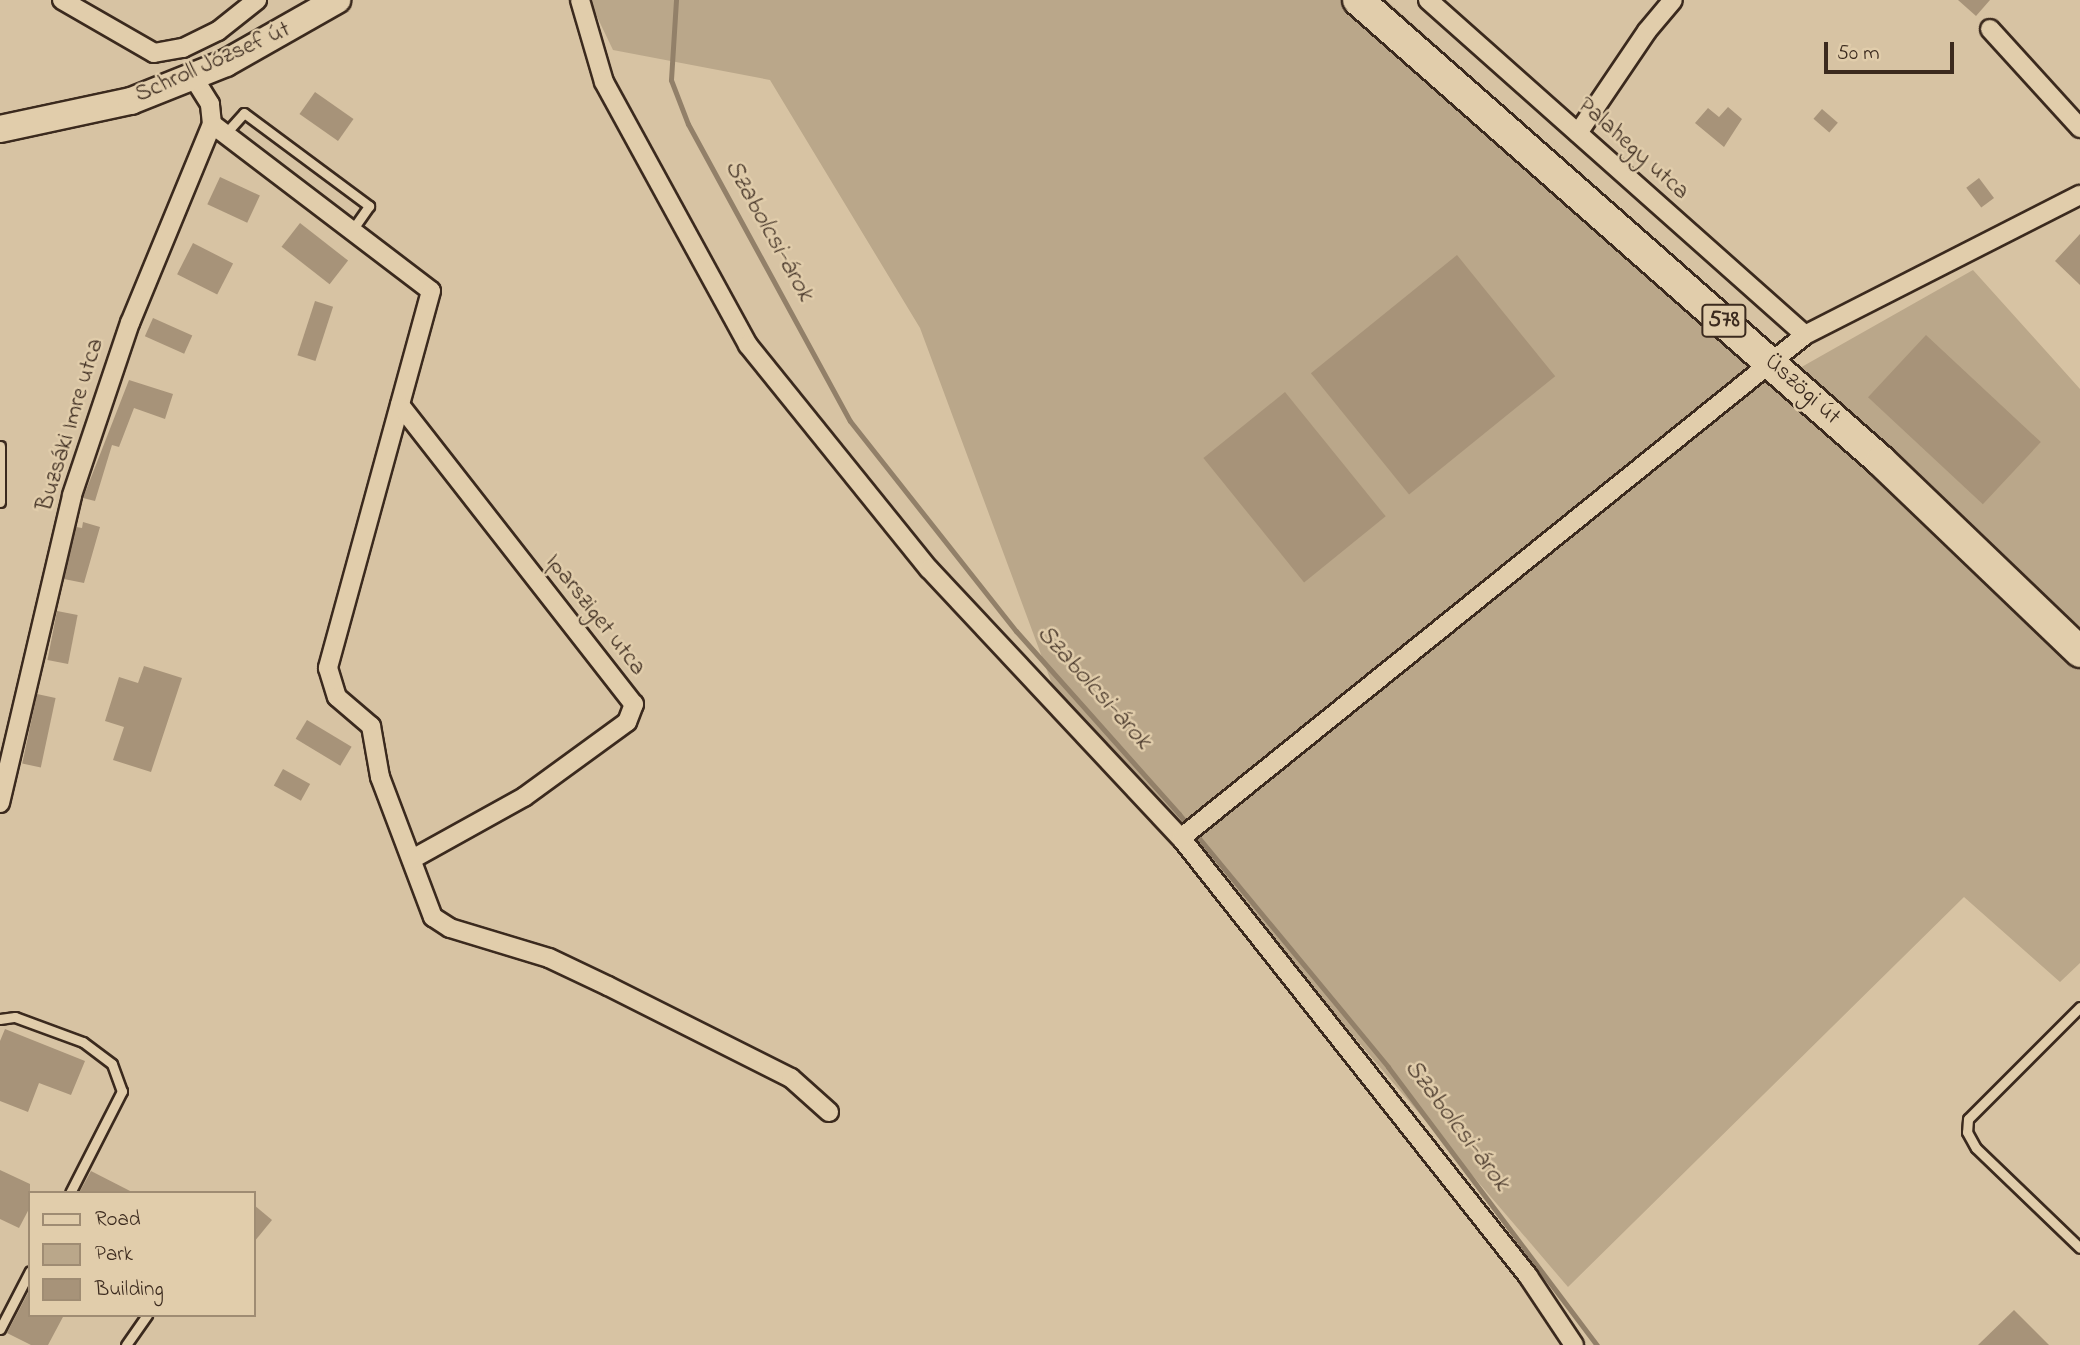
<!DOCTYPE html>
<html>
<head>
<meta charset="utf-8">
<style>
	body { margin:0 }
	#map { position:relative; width:2080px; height:1345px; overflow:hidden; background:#d7c3a3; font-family:"Indie Flower",sans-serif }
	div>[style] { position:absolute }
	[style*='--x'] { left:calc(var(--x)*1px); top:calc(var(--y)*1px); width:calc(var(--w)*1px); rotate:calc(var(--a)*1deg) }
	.green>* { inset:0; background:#baa78a }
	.stream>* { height:5px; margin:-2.5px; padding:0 2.5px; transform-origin:2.5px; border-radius:2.5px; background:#928069 }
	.building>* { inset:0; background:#a79379; transform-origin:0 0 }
	.roads { filter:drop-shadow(2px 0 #3b2a1e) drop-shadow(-2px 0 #3b2a1e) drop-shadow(0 2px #3b2a1e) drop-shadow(0 -2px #3b2a1e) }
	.lane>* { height:9px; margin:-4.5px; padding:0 4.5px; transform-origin:4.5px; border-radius:4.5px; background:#e1cdab }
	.street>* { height:18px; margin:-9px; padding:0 9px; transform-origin:9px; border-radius:9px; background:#e1cdab }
	.secondary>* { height:26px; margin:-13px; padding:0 13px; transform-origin:13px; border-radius:13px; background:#e1cdab }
	.primary>* { height:30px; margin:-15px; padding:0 15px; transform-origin:15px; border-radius:15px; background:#e1cdab }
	span { translate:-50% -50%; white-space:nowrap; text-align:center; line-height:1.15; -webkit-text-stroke:5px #e1cdab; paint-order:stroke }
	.shield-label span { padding:2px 5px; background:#e1cdab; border:2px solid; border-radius:5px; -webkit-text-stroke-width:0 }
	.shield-label { font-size:23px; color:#3b2a1e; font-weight:700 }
	.street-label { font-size:24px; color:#3b2a1e }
	.water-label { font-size:26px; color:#4c3b2d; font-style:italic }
	.legend { position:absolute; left:28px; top:1191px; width:228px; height:126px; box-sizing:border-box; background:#e1cdab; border:2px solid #9f8c73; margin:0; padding:9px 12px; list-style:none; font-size:21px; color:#3b2a1e }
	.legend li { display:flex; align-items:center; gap:14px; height:35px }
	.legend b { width:35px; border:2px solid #9f8c73 }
	.scale { position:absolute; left:1824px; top:42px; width:130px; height:32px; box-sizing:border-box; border:4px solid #3b2a1e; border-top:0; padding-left:9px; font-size:21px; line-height:24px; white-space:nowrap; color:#3b2a1e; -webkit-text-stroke:5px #e1cdab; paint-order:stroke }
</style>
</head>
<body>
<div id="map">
	<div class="green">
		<i style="clip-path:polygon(589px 0,1386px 0,1798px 369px,1973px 270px,2080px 389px,2080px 963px,2060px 982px,1964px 897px,1568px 1287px,1052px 684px,920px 328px,770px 80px,613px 50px)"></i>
	</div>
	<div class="stream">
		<i style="--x:676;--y:0;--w:80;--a:93.6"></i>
		<i style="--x:671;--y:80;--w:47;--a:68.9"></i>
		<i style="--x:688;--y:124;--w:338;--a:61.4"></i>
		<i style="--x:850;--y:421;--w:268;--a:51.7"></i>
		<i style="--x:1016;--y:631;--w:245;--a:48.3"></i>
		<i style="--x:1179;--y:814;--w:328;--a:50.4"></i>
		<i style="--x:1388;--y:1067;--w:348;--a:53.1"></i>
	</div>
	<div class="building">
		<i style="clip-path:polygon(1958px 0,1990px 0,1976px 16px)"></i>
		<i style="left:315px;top:92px;width:47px;height:27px;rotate:35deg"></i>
		<i style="clip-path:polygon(1728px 107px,1742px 119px,1724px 147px,1695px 123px,1708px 108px,1719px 117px)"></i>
		<i style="left:1822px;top:109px;width:21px;height:13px;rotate:41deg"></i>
		<i style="left:220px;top:177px;width:44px;height:30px;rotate:25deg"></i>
		<i style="left:1979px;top:178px;width:25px;height:16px;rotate:53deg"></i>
		<i style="left:300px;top:223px;width:61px;height:30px;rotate:38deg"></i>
		<i style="clip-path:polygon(2080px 234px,2080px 285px,2055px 261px)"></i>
		<i style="left:193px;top:243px;width:45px;height:35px;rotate:27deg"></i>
		<i style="left:1457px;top:255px;width:156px;height:188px;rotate:51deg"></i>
		<i style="left:315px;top:301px;width:19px;height:57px;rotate:18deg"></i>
		<i style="left:153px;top:318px;width:43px;height:20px;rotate:24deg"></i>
		<i style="left:1926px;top:335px;width:157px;height:85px;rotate:43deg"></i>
		<i style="clip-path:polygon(129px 380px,173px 394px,165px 419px,134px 408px,119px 447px,112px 445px,95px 501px,83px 498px)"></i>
		<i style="left:1285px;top:392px;width:160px;height:105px;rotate:51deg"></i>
		<i style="clip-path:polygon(83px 522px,100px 527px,84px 583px,64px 579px,76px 527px,82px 528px)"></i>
		<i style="left:57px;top:611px;width:21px;height:50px;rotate:11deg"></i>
		<i style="clip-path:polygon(144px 666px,182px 678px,151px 772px,113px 760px,124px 727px,105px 721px,119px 677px,138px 683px)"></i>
		<i style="left:37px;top:694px;width:19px;height:71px;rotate:12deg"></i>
		<i style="left:307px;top:720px;width:52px;height:22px;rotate:31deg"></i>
		<i style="left:283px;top:769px;width:31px;height:19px;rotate:29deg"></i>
		<i style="clip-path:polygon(5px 1029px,85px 1061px,71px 1095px,39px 1083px,28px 1112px,0 1101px,0 1041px)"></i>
		<i style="clip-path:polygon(0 1170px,30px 1184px,30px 1207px,19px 1228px,0 1219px)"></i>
		<i style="clip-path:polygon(91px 1171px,134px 1193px,79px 1193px)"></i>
		<i style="clip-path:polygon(254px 1205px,272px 1220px,254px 1242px)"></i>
		<i style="clip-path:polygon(30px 1289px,30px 1315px,64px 1315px,48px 1345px,31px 1345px,7px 1333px)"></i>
		<i style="clip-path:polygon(2014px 1310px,2049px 1345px,1978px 1345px)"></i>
	</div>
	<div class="roads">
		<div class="lane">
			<i style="--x:225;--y:134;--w:28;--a:-48"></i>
			<i style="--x:244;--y:113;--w:156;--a:36.6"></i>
			<i style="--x:369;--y:206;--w:29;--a:125"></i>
			<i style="--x:0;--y:446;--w:56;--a:90"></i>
			<i style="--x:2080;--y:1007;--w:158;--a:135"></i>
			<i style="--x:1968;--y:1119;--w:13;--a:94"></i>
			<i style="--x:1967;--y:1132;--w:18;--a:61"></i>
			<i style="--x:1976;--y:1148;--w:144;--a:43.9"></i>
			<i style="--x:0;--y:1019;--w:15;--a:-8"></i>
			<i style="--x:15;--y:1017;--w:72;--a:20.2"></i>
			<i style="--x:83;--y:1042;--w:36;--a:37"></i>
			<i style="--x:112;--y:1064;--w:29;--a:70"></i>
			<i style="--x:122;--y:1091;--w:114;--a:117"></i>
			<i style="--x:0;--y:1329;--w:65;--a:-62.7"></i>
			<i style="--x:126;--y:1345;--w:37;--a:-55"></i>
		</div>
		<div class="street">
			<i style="--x:62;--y:0;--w:106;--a:29.9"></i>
			<i style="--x:154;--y:53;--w:29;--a:-10"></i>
			<i style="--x:183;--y:48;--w:39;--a:-26"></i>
			<i style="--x:218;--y:31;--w:50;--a:-38.5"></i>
			<i style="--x:580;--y:0;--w:85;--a:73.7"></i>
			<i style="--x:604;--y:82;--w:300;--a:61.3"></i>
			<i style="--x:748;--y:345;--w:288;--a:51.1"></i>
			<i style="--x:929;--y:569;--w:369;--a:46.9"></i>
			<i style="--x:1181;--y:838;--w:559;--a:51.61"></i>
			<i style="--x:1528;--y:1276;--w:83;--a:56.3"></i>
			<i style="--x:1428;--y:0;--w:504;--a:41.62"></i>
			<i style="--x:1990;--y:29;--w:134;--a:47.7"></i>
			<i style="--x:212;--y:124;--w:275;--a:37.3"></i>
			<i style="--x:431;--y:291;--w:391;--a:105.3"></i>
			<i style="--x:328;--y:668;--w:30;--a:73"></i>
			<i style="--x:337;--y:697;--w:45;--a:40.5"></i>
			<i style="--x:371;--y:726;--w:52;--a:80"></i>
			<i style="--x:380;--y:777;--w:150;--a:69.3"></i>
			<i style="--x:433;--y:917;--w:20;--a:33"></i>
			<i style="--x:450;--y:928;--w:103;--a:16.9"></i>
			<i style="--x:549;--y:958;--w:65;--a:25.4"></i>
			<i style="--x:608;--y:986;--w:205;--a:26.7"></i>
			<i style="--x:791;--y:1078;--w:51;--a:41.8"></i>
			<i style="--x:1578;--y:133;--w:123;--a:-55.9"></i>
			<i style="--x:1647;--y:31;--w:40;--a:-50"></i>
			<i style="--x:400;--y:405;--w:380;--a:52"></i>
			<i style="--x:634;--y:704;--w:19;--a:111"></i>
			<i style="--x:627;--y:722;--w:127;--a:143.9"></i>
			<i style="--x:524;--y:797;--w:128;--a:151"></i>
			<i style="--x:0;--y:803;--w:316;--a:-76.8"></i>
			<i style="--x:72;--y:495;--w:182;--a:-71.4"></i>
			<i style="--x:130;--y:323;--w:215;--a:-67.6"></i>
			<i style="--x:212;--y:124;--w:20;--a:-96"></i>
			<i style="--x:210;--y:104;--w:32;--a:-122"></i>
			<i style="--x:1181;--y:838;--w:801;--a:-38.87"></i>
			<i style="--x:1805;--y:335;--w:309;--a:-27"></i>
		</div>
		<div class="secondary">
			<i style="--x:0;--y:129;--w:134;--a:-12.1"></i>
			<i style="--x:131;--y:101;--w:102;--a:-21.8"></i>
			<i style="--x:226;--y:63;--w:128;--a:-29.6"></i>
		</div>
		<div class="primary">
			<i style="--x:1358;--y:0;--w:697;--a:41.39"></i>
			<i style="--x:1881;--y:461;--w:276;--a:43.8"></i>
		</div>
	</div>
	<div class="shield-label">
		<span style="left:1724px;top:321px">578</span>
	</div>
	<div class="street-label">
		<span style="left:213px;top:63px;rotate:-24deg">Schroll József út</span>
		<span style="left:1633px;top:149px;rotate:42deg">Palahegy utca</span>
		<span style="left:1802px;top:390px;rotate:42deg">Üszögi út</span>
		<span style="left:71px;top:425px;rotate:-73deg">Buzsáki Imre utca</span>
		<span style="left:595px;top:615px;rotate:52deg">Iparsziget utca</span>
	</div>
	<div class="water-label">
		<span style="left:768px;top:231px;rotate:61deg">Szabolcsi-árok</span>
		<span style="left:1093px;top:688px;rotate:48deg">Szabolcsi-árok</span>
		<span style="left:1456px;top:1126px;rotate:53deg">Szabolcsi-árok</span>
	</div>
	<ul class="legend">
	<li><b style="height:9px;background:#e1cdab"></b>Road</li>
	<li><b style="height:19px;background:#baa78a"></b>Park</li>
	<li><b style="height:19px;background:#a79379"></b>Building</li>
	</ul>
	<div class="scale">50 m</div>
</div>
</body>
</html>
